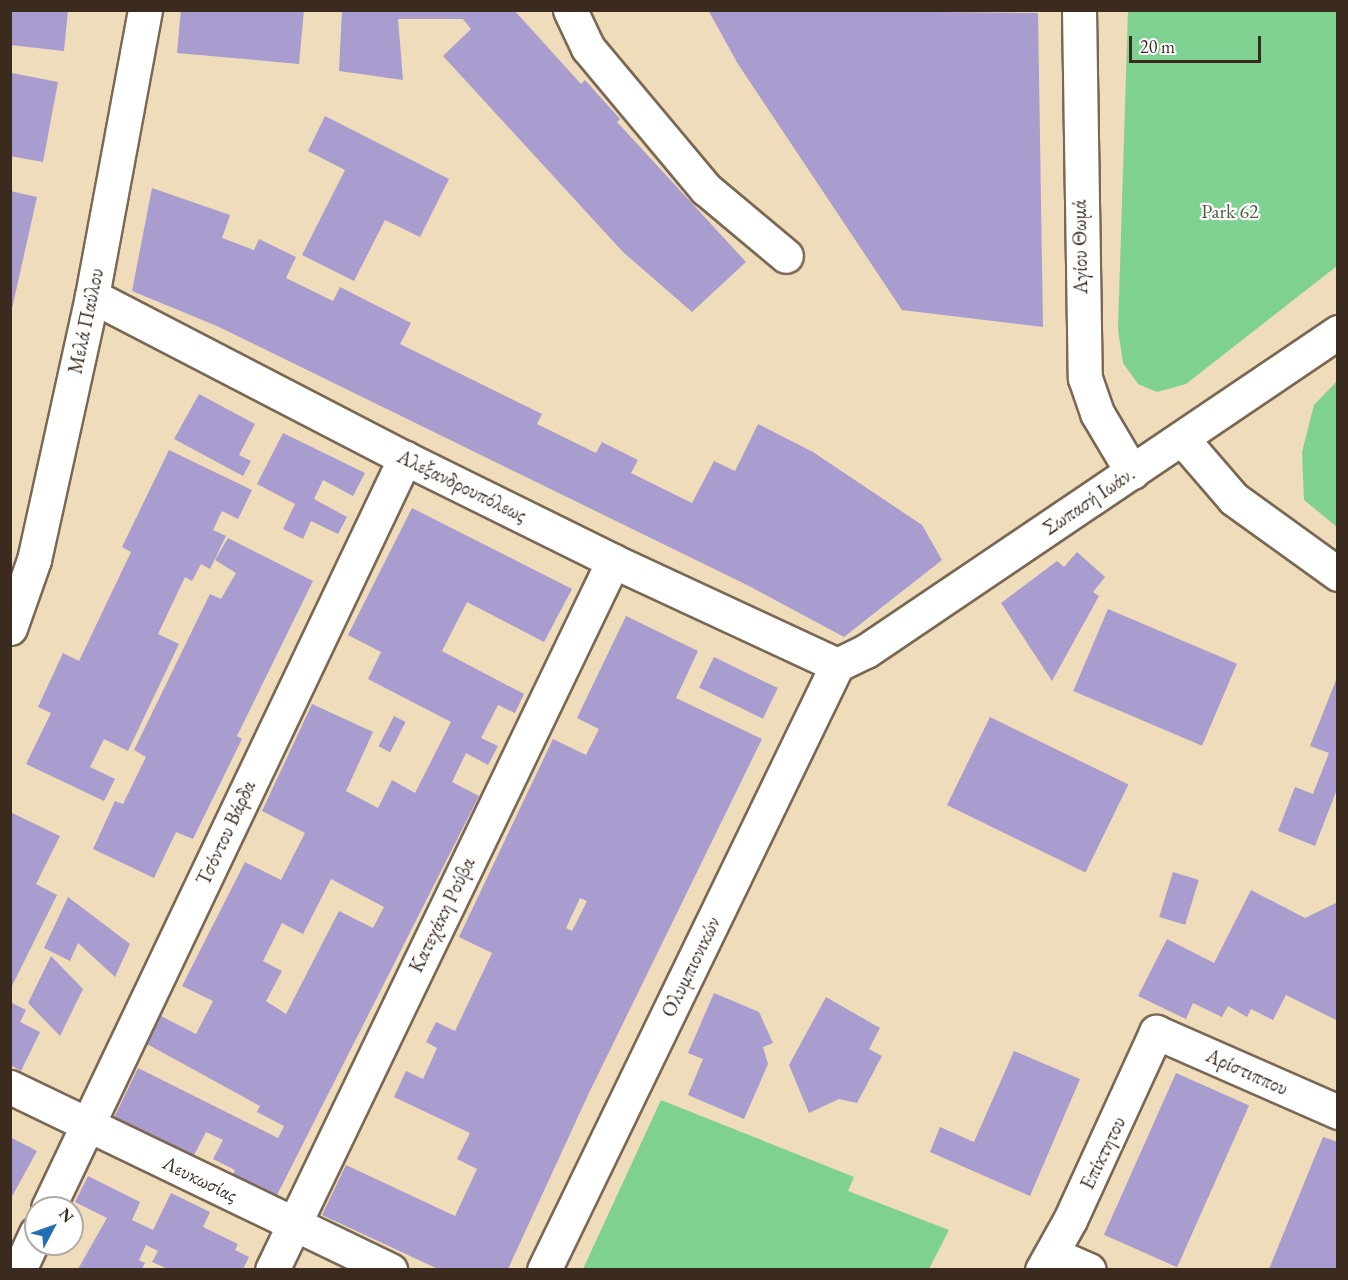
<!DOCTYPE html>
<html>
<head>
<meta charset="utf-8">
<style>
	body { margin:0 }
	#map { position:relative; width:1348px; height:1280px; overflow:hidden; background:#efdcba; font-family:"EB Garamond",serif }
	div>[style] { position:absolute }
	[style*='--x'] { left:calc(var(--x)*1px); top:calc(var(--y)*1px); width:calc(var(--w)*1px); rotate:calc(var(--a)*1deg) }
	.green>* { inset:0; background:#7fd192 }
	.building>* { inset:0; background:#a99cce; transform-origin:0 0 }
	.roads { filter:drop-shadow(2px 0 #7a6855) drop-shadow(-2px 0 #7a6855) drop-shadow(0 2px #7a6855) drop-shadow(0 -2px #7a6855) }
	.minor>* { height:33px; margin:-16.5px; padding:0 16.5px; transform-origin:16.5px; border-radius:16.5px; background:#fff }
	span { translate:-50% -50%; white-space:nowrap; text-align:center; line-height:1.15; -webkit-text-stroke:4.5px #fff; paint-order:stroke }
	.park-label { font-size:20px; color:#4f5c41 }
	.street-label { font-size:20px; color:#3b2a1e }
	.frame { position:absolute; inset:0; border:12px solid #3b2a1e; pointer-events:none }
	.north { position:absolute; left:24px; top:1196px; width:60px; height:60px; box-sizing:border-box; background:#fff; border:2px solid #b1aaa5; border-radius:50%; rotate:49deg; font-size:16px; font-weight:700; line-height:24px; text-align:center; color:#3b2a1e }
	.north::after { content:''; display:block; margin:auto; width:21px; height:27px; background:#1f6fb2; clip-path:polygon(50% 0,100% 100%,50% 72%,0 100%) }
	.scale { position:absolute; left:1129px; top:36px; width:132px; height:27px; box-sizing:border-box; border:3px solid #3b2a1e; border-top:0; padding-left:8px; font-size:18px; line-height:21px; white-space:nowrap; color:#3b2a1e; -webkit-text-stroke:4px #fff; paint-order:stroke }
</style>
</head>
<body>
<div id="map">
	<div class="green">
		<i style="clip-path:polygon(1128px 11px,1337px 11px,1337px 266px,1186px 384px,1157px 392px,1138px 384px,1123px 363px,1118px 330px)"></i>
		<i style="clip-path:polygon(1337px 381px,1337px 527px,1304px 500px,1302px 452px,1314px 405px)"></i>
		<i style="clip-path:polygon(661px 1100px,854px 1177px,848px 1191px,949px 1230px,929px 1269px,583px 1269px)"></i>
	</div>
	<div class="building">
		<i style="clip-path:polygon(10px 10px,68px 10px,64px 51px,10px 45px)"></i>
		<i style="clip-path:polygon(181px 10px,304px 10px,299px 64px,177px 53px)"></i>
		<i style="clip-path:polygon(342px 10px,514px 10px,581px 84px,585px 80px,620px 119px,617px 122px,746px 262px,692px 312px,623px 252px,443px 56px,471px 29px,463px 19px,398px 19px,403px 80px,339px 71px)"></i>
		<i style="clip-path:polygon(708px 10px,1038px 13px,1043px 327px,902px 310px,738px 64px)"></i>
		<i style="clip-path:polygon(12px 73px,58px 82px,43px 162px,10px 156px)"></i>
		<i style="clip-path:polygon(325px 116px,449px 179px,420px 237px,385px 220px,354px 281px,302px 255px,345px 170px,308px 151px)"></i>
		<i style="clip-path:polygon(152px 188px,230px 215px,222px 238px,254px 250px,259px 239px,296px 257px,286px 278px,333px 301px,340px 287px,411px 323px,400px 344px,542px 414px,537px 424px,596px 453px,602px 442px,638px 460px,631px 473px,692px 503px,714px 461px,735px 471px,758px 424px,813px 452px,922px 525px,942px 560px,844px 637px,747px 585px,217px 326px,132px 291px)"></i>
		<i style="clip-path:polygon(10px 191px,37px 197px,11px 313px,10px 313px)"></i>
		<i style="clip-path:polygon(199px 394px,255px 424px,239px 455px,251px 461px,243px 476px,174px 439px)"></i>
		<i style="clip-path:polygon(283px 433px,365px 473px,353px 496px,323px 480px,314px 499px,347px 517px,338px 534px,311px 521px,303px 539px,283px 529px,295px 504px,257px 484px)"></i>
		<i style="clip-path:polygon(169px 450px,252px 490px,238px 519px,222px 511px,213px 530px,226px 536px,210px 569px,201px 564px,192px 581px,185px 577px,158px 634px,179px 644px,128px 751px,104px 739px,90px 767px,115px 779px,104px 801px,26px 764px,51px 713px,38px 707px,63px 653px,79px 661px,131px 552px,122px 547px)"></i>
		<i style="clip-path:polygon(evenodd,412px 508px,572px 589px,544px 642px,467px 602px,442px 651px,524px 694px,515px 713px,498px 705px,481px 738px,498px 746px,488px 765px,466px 753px,452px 782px,479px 796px,273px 1203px,230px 1181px,235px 1170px,213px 1159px,223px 1140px,206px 1132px,190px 1163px,111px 1124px,138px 1068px,278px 1138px,284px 1126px,257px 1112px,260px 1106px,147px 1044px,161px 1016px,196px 1034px,213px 1001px,182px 986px,245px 862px,281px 880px,305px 833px,262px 811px,312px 704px,373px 732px,346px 791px,378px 808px,392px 780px,415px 793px,451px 722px,368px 679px,381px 652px,348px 635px,412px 508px,331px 879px,384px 907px,373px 928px,339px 911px,286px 1014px,266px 1001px,282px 971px,263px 961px,282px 923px,303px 934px,331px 879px)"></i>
		<i style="clip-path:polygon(228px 538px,313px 581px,237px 736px,242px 739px,193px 839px,176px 832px,154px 878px,93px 849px,115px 801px,123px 804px,146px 757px,134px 750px,210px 594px,221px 599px,236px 573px,215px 560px)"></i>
		<i style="clip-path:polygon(1077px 552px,1105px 577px,1093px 592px,1099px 596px,1052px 681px,1001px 603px,1057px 561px,1064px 567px)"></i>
		<i style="left:1108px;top:609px;width:140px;height:89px;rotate:23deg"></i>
		<i style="clip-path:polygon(evenodd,626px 616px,698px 651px,676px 698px,762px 739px,588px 1095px,508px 1269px,438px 1269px,322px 1215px,346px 1165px,455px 1216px,477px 1169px,457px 1159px,470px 1133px,394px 1097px,406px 1071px,423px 1079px,437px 1048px,426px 1042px,436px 1022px,455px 1031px,492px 953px,459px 937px,553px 739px,586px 755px,599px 729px,577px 718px,626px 616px,580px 898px,587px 901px,572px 931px,566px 928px,580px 898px)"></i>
		<i style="left:714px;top:657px;width:71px;height:34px;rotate:26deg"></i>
		<i style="clip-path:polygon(1338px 675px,1338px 787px,1315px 846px,1278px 831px,1295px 787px,1313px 794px,1329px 753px,1310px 746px)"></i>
		<i style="left:394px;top:716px;width:13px;height:34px;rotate:27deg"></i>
		<i style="left:990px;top:717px;width:154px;height:98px;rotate:26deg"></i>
		<i style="clip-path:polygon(10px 812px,60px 836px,36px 884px,57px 895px,10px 990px)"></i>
		<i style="left:1173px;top:872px;width:27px;height:47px;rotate:17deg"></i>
		<i style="clip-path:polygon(1251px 890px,1305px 918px,1338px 902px,1338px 1021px,1286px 995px,1273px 1020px,1251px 1009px,1247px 1017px,1228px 1006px,1222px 1017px,1193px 1003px,1186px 1019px,1138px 996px,1167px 939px,1214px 963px)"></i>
		<i style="clip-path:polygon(68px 897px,130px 944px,115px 977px,78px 943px,70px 961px,44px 948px)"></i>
		<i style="clip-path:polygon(51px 956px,83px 989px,60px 1036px,28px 1003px)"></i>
		<i style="clip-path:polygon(714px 993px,759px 1012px,773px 1043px,763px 1047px,768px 1064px,744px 1119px,688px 1095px,703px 1059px,688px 1053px)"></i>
		<i style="clip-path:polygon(826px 997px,880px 1028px,869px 1049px,882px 1056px,857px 1103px,839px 1099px,809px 1113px,789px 1065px)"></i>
		<i style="clip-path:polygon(10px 1002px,26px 1010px,20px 1022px,40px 1032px,21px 1071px,10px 1065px)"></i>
		<i style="clip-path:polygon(1014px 1051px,1080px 1079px,1030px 1196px,930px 1152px,940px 1127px,974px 1142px)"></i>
		<i style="left:1176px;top:1073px;width:80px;height:177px;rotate:24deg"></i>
		<i style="clip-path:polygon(10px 1137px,37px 1151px,10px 1200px)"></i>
		<i style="clip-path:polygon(1323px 1137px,1338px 1142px,1338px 1269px,1269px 1269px)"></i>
		<i style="clip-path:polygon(88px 1176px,140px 1202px,132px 1220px,153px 1230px,171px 1193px,210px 1212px,203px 1227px,238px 1244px,235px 1250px,249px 1257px,243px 1269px,168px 1269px,152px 1262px,158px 1251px,146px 1245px,139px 1260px,145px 1263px,142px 1269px,78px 1269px,107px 1218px,75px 1202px)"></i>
	</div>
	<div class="roads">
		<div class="minor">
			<i style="--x:570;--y:10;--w:42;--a:64.7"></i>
			<i style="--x:588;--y:48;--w:184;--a:50.1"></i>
			<i style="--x:706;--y:189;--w:104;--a:39.9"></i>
			<i style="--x:1079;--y:10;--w:368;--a:89.1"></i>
			<i style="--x:1085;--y:378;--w:37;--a:71"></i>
			<i style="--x:1097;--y:413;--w:69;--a:59.3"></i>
			<i style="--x:92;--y:296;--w:352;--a:27.4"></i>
			<i style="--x:405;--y:458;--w:232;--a:26.3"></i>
			<i style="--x:613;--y:561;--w:247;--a:24.9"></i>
			<i style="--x:1183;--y:440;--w:78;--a:49.2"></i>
			<i style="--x:1234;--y:499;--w:128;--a:35.8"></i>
			<i style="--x:10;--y:628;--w:72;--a:-70.6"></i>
			<i style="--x:34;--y:560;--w:270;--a:-77.6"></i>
			<i style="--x:92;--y:296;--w:291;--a:-79.5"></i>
			<i style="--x:837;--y:665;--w:32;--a:-26"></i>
			<i style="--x:866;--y:651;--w:570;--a:-34.05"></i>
			<i style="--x:10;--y:1087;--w:422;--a:25.7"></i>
			<i style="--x:48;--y:1208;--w:831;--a:-64.55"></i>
			<i style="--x:1052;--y:1254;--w:40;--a:23.4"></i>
			<i style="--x:19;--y:1270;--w:41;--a:-65.3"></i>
			<i style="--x:272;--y:1270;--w:787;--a:-64.31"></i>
			<i style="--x:544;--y:1270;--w:672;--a:-64.16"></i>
			<i style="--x:1042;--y:1270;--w:57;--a:-60.8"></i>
			<i style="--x:1070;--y:1220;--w:207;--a:-65.4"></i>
			<i style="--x:1156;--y:1032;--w:199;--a:23.7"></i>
		</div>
	</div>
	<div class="park-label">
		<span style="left:1230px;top:211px">Park 62</span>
	</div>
	<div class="street-label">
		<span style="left:1080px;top:247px;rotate:-91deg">Αγίου Θωμά</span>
		<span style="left:86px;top:321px;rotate:-78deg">Μελά Παύλου</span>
		<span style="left:462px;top:486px;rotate:26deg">Αλεξανδρουπόλεως</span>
		<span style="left:1089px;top:501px;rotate:-34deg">Σωπασή Ιωάν.</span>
		<span style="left:226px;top:833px;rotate:-65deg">Τσόντου Βάρδα</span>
		<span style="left:442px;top:915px;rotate:-64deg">Κατεχάκη Ρούβα</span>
		<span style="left:691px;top:967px;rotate:-64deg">Ολυμπιονικών</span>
		<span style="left:1247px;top:1072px;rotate:24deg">Αρίστιππου</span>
		<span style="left:1103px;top:1153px;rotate:-64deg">Επίκτητου</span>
		<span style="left:200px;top:1179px;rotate:26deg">Λευκωσίας</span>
	</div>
	<div class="frame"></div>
	<div class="north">N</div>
	<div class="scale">20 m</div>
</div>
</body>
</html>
